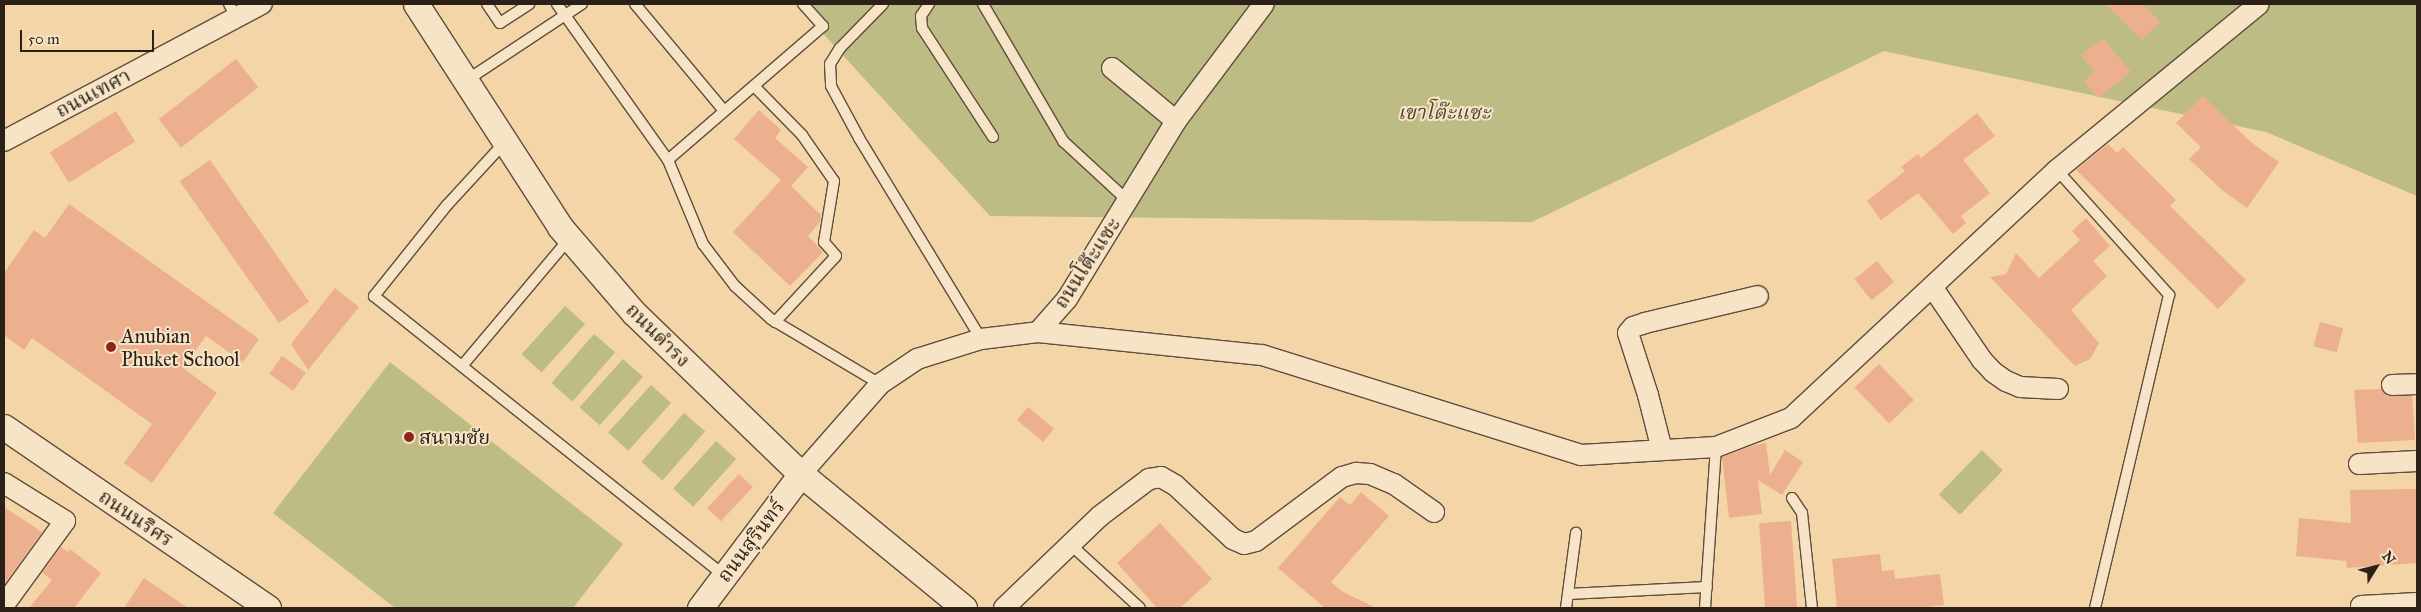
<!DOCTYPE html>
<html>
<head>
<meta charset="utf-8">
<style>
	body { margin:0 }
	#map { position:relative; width:2421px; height:612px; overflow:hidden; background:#f3d5a7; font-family:"IM FELL Great Primer","Noto Serif Thai",serif }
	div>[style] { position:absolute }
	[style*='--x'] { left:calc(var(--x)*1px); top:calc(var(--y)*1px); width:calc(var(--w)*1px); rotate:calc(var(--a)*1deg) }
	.green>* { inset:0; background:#bebc85; transform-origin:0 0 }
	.building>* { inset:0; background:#ecb08f; transform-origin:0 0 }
	.roads { filter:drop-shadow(1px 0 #5e4e3c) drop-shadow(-1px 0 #5e4e3c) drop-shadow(0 1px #5e4e3c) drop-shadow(0 -1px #5e4e3c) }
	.service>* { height:10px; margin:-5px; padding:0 5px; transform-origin:5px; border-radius:5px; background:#f7e4c6 }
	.minor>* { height:20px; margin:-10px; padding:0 10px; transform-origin:10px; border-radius:10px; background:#f7e4c6 }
	.tertiary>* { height:25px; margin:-12.5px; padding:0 12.5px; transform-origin:12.5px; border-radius:12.5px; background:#f7e4c6 }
	.dots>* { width:14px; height:14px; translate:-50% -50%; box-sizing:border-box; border:2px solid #f7e4c6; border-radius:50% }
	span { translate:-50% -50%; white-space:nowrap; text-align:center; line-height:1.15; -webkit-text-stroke:4px #f7e4c6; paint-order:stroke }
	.street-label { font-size:20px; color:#2c2118 }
	.park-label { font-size:20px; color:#504833; font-style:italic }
	.poi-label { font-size:20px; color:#2c2118 }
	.left { translate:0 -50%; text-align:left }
	.frame { position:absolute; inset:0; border:5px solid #2c2118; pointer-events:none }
	.north { position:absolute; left:2351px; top:542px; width:50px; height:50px; -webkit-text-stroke:4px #f7e4c6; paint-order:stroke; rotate:54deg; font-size:14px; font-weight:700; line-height:20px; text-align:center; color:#2c2118 }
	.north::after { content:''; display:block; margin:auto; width:18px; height:22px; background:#2c2118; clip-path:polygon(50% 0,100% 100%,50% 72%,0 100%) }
	.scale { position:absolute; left:20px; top:30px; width:134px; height:22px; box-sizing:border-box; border:2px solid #2c2118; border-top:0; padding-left:6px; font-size:15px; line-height:18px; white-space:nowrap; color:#2c2118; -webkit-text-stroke:4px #f7e4c6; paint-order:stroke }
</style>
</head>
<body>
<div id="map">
	<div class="green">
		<i style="clip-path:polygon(796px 4px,2417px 4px,2417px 196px,2266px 132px,1884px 51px,1532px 222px,990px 216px)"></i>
		<i style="left:565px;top:306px;width:27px;height:65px;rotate:42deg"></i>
		<i style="left:594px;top:334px;width:28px;height:65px;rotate:41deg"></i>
		<i style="left:623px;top:359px;width:27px;height:65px;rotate:42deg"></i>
		<i style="clip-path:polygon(390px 362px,623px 544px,573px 608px,395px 608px,273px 513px)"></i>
		<i style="left:651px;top:385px;width:27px;height:64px;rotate:42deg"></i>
		<i style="left:684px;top:413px;width:28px;height:65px;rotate:41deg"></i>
		<i style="left:716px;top:441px;width:27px;height:64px;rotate:42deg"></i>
		<i style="left:1982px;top:450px;width:29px;height:62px;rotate:44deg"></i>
	</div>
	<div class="building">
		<i style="clip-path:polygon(2106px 4px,2143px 4px,2160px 22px,2142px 40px)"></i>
		<i style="clip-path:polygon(2103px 38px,2131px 72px,2098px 98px,2084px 81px,2094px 72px,2081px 55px)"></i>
		<i style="left:236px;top:59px;width:36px;height:98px;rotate:52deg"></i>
		<i style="clip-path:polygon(2203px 96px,2252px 143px,2279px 162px,2247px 208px,2222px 190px,2189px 159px,2201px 147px,2176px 123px)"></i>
		<i style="clip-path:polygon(759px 110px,781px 130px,775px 138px,808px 167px,791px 186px,821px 215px,820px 222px,808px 236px,823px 252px,790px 286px,733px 232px,781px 180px,734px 139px)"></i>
		<i style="left:116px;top:111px;width:36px;height:78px;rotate:58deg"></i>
		<i style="clip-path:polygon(1977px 113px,1995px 136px,1963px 160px,1990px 193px,1961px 216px,1966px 223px,1953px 234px,1918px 193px,1881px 220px,1867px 201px,1905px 171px,1901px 167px,1918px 154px,1921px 158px)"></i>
		<i style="clip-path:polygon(2108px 144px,2117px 153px,2123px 147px,2176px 200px,2170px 206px,2246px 280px,2218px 309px,2076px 170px)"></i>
		<i style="left:210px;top:160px;width:173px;height:37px;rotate:55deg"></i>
		<i style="clip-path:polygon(69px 204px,259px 339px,243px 362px,206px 336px,183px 368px,217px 393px,152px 483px,124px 463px,152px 424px,32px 338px,24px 350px,4px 335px,4px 273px,34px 230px,45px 238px)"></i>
		<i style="clip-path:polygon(2086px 218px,2110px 246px,2093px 261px,2107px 276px,2071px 310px,2099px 343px,2090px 359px,2075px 366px,1990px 277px,2006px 274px,2016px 253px,2039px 278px,2080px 240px,2072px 231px)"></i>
		<i style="left:1877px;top:261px;width:27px;height:29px;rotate:51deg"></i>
		<i style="clip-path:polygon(335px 288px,359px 307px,308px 370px,291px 344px)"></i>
		<i style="left:2320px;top:322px;width:24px;height:25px;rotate:15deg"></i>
		<i style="left:282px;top:356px;width:29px;height:22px;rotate:35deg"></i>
		<i style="left:1879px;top:364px;width:50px;height:34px;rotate:46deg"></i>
		<i style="clip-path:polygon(2381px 389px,2387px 396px,2412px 396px,2415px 440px,2358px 443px,2354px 390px)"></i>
		<i style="left:1028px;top:407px;width:34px;height:17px;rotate:40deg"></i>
		<i style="clip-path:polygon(1766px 443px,1770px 475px,1785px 450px,1803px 462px,1782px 495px,1758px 480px,1762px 514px,1729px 518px,1722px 457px,1755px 445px)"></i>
		<i style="left:739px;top:474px;width:19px;height:47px;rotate:43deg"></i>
		<i style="clip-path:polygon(2417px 489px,2417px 563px,2347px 568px,2346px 561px,2296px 556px,2299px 518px,2351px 523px,2350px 490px)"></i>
		<i style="clip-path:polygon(1361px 492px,1389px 516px,1331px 582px,1343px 592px,1376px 608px,1325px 608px,1278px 568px,1340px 497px,1350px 505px)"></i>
		<i style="clip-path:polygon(4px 507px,42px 532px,4px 585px)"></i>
		<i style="left:1791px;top:521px;width:87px;height:32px;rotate:86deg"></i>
		<i style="clip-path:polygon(1160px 523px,1212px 579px,1180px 608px,1157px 608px,1117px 563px)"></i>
		<i style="clip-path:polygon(61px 547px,68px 552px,70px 549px,101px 573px,74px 608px,29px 608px,52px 580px,42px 573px)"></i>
		<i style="clip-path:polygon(1880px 554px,1882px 571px,1894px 570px,1895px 579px,1940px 574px,1944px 605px,1916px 608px,1837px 608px,1832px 559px)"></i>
		<i style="clip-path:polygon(144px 578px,188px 608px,124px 608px)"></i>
	</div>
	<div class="roads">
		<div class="service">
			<i style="--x:229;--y:4;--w:15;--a:62"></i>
			<i style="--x:487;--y:4;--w:23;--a:56"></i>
			<i style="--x:500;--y:23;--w:35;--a:-33"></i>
			<i style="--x:557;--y:4;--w:191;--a:54.6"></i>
			<i style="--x:635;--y:4;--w:139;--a:50.2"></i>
			<i style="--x:803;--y:4;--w:30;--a:48"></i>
			<i style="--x:823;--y:26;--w:205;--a:139.2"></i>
			<i style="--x:668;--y:160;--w:91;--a:67.4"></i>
			<i style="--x:703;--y:244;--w:53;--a:52.7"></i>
			<i style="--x:735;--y:286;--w:49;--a:42.5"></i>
			<i style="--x:771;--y:319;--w:127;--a:30.8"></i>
			<i style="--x:883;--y:4;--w:62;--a:134.3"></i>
			<i style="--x:840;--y:48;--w:19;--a:122"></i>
			<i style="--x:830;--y:64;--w:22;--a:87"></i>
			<i style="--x:831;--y:86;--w:59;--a:61.7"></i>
			<i style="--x:859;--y:138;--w:235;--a:58.7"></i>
			<i style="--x:929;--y:4;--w:14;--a:124"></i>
			<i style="--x:921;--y:16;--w:12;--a:85"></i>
			<i style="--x:922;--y:28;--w:130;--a:56.9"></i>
			<i style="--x:983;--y:4;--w:159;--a:59.7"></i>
			<i style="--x:1063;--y:141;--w:87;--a:42.7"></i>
			<i style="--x:467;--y:80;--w:138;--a:-33.5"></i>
			<i style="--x:754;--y:86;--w:69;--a:45.6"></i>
			<i style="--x:802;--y:135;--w:56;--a:55.2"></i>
			<i style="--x:834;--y:181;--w:62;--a:99.3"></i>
			<i style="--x:824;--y:242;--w:18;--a:49"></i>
			<i style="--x:836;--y:256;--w:90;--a:132.7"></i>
			<i style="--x:505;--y:142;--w:86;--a:132.6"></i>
			<i style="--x:447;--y:205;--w:117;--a:128.7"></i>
			<i style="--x:374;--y:296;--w:448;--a:38.6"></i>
			<i style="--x:2057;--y:170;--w:168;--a:48.1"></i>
			<i style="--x:2169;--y:295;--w:322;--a:103.3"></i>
			<i style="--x:462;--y:366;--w:166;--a:-49.9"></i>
			<i style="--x:1792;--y:498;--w:18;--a:56"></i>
			<i style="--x:1802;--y:513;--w:96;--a:84"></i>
			<i style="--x:1071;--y:545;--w:93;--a:42.4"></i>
			<i style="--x:1568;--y:594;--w:139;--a:-2.9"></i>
			<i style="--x:1566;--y:608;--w:76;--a:-82.4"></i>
			<i style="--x:1705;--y:608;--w:161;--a:-86.1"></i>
		</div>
		<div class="minor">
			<i style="--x:1112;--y:68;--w:83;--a:39.6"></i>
			<i style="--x:4;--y:141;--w:292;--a:-28"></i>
			<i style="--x:1933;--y:288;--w:87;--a:55.8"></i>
			<i style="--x:1982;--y:360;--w:16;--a:47"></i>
			<i style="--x:1993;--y:372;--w:16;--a:35"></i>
			<i style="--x:2006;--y:381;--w:15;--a:23"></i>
			<i style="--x:2020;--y:387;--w:38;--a:3"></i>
			<i style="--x:1038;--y:332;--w:44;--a:-48.7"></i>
			<i style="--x:1067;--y:299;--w:209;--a:-58.5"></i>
			<i style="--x:1176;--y:121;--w:146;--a:-53.1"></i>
			<i style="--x:2392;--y:385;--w:25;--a:-2"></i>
			<i style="--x:1662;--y:450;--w:57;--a:-104.3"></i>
			<i style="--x:1648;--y:395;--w:65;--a:-107.9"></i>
			<i style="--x:1628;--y:333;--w:8;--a:-50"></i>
			<i style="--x:1633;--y:327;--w:13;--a:-18"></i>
			<i style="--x:1645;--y:323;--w:116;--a:-13.4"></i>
			<i style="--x:2359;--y:464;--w:58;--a:-3"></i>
			<i style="--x:801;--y:474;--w:120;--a:-48.7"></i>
			<i style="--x:880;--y:384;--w:45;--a:-34"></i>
			<i style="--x:917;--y:359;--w:67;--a:-17.4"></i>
			<i style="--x:981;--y:339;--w:57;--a:-7"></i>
			<i style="--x:1038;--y:332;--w:225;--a:5.9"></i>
			<i style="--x:1262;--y:355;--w:334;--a:17.4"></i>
			<i style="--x:1581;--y:455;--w:135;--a:-3.4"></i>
			<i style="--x:1716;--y:447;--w:80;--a:-21.1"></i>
			<i style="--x:1791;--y:418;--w:364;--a:-43"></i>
			<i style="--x:2057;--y:170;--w:261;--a:-39.4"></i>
			<i style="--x:4;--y:483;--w:72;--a:31.9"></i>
			<i style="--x:65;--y:521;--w:104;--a:126"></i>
			<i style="--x:2361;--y:606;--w:56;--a:-3.1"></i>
			<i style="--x:1004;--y:608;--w:133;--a:-43.8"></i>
			<i style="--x:1100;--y:516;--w:61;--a:-37.1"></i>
			<i style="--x:1149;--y:479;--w:12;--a:-9"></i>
			<i style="--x:1161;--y:477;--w:16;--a:30"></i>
			<i style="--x:1175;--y:485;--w:79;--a:43"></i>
			<i style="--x:1233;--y:539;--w:12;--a:24"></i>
			<i style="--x:1244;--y:544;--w:12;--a:-14"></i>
			<i style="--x:1256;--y:541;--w:107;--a:-36.7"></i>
			<i style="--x:1342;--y:477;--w:15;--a:-16"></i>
			<i style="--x:1356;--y:473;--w:14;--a:4"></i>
			<i style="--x:1370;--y:474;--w:26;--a:23"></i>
			<i style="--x:1394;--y:484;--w:49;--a:35"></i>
		</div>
		<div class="tertiary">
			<i style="--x:416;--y:4;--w:265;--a:57.1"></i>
			<i style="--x:560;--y:227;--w:113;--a:49.3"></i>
			<i style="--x:634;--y:313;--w:232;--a:44"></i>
			<i style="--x:801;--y:474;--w:211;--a:39.4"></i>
			<i style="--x:4;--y:427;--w:320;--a:34.4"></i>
			<i style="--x:700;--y:608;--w:168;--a:-53"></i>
		</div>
	</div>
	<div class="dots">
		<i style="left:111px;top:347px;background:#8f2418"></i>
		<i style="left:409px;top:437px;background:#8f2418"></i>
	</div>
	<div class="street-label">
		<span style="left:93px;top:93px;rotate:-28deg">ถนนเทศา</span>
		<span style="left:1087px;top:263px;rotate:-57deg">ถนนโต๊ะแซะ</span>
		<span style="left:658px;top:335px;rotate:45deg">ถนนดำรง</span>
		<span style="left:136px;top:518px;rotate:34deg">ถนนนริศร</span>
		<span style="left:751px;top:541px;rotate:-53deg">ถนนสุรินทร์</span>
	</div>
	<div class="park-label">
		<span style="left:1444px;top:112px">เขาโต๊ะแซะ</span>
	</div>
	<div class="poi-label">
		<span class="left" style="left:121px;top:348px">Anubian<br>Phuket School</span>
		<span class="left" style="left:419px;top:437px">สนามชัย</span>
	</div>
	<div class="frame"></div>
	<div class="north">N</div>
	<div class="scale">50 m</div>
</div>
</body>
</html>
